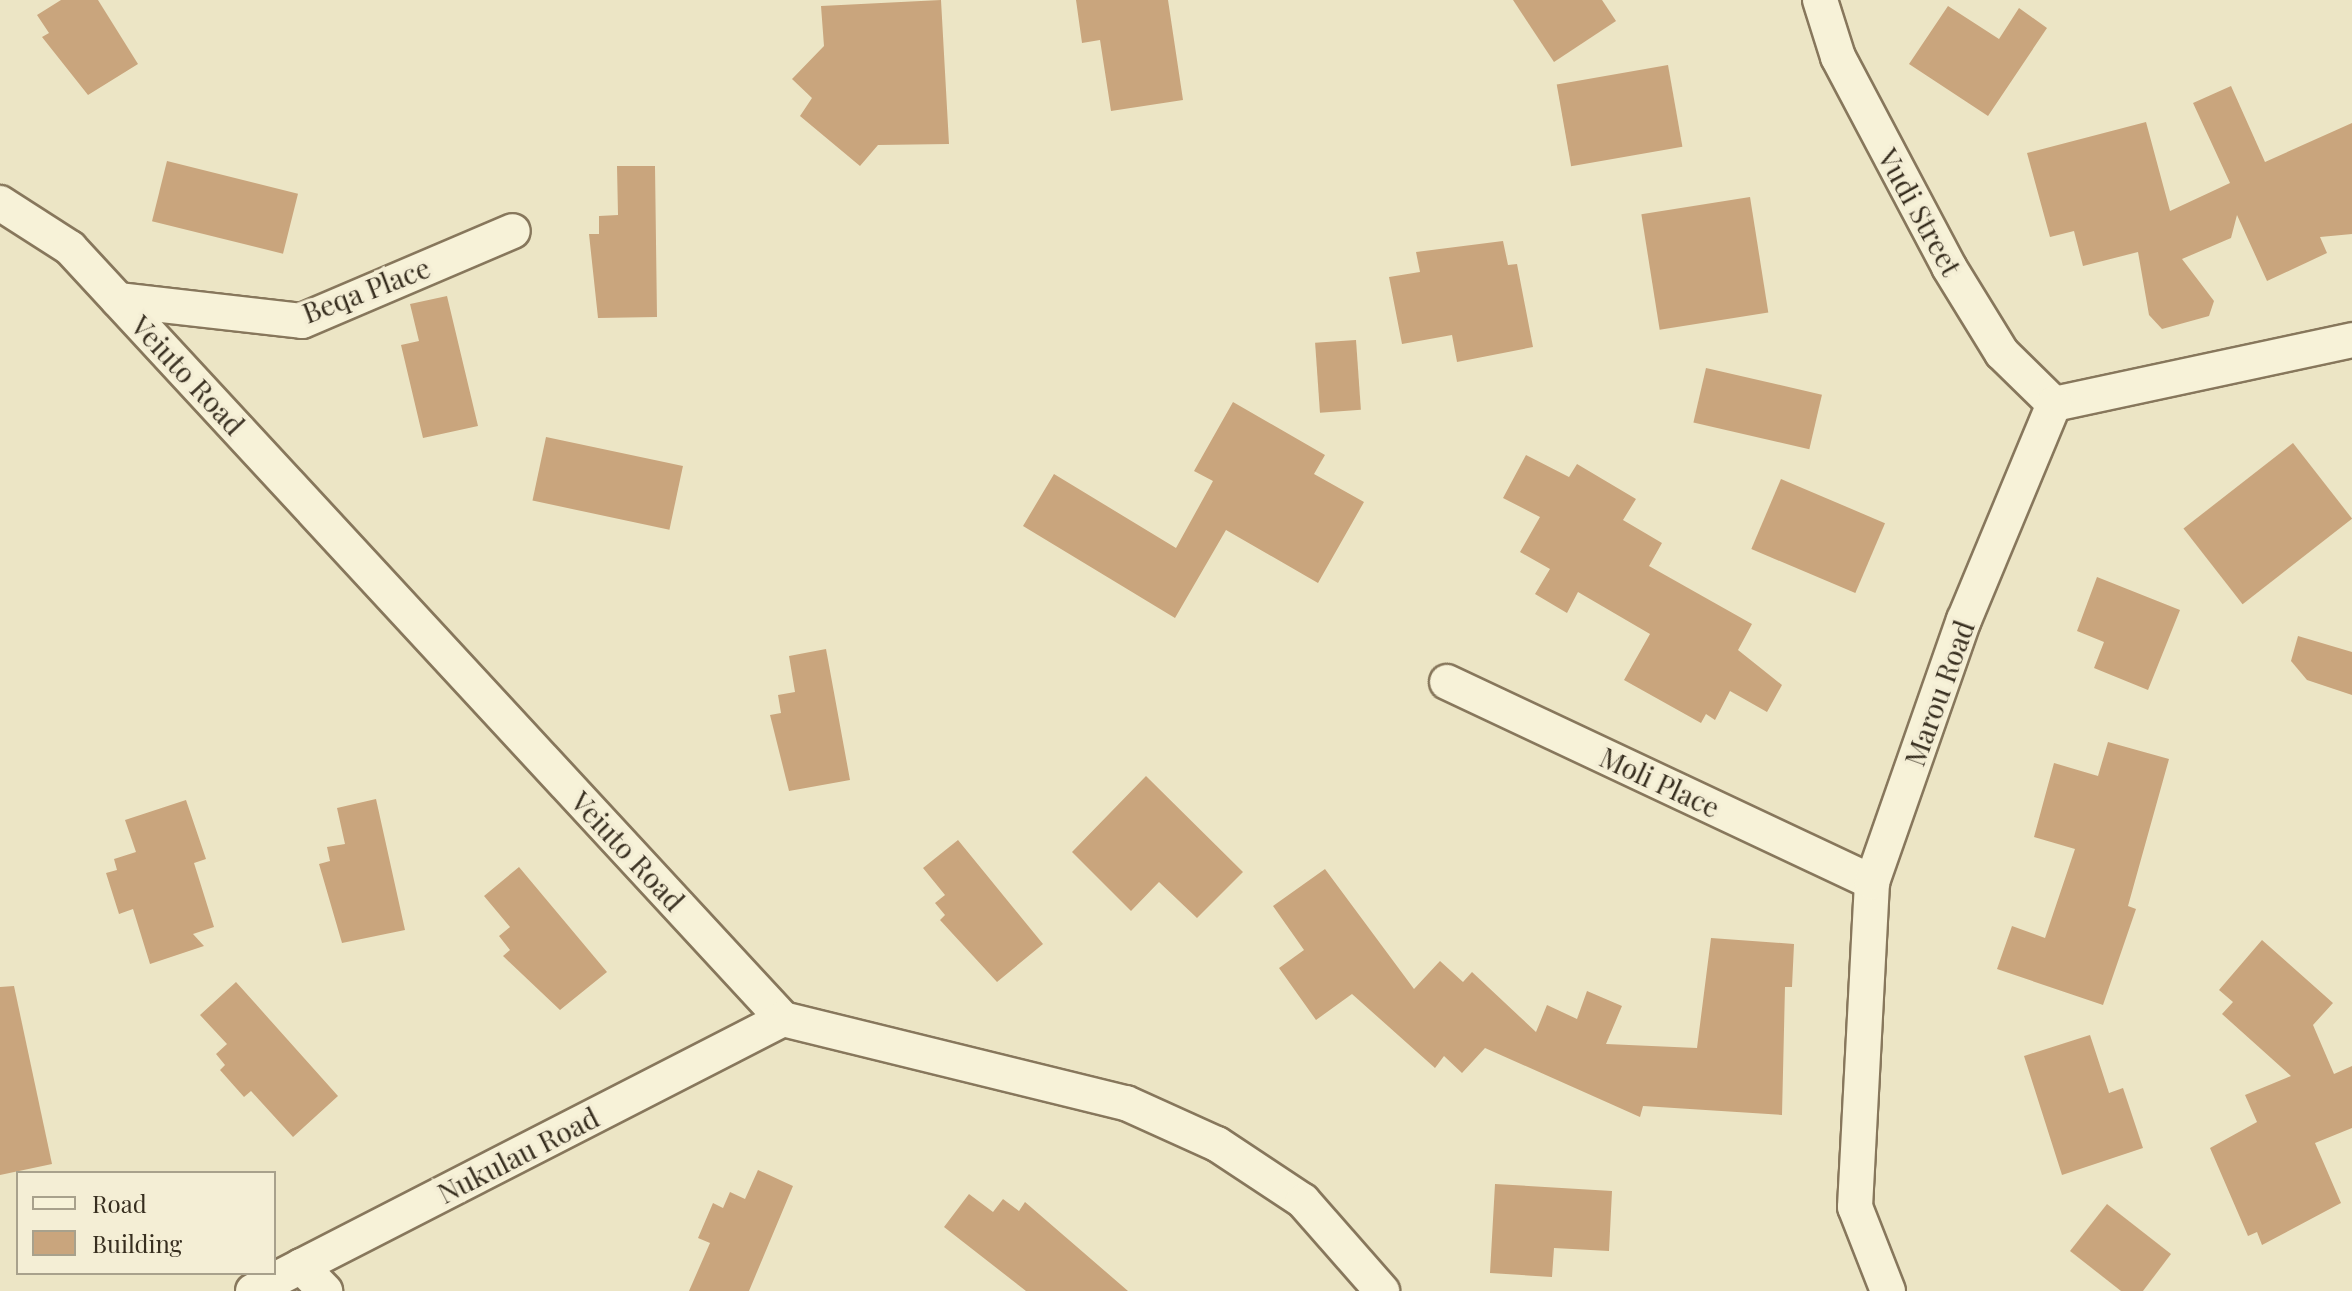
<!DOCTYPE html>
<html>
<head>
<meta charset="utf-8">
<style>
	body { margin:0 }
	#map { position:relative; width:2352px; height:1291px; overflow:hidden; background:#ece5c5; font-family:"Playfair Display",serif }
	div>[style] { position:absolute }
	[style*='--x'] { left:calc(var(--x)*1px); top:calc(var(--y)*1px); width:calc(var(--w)*1px); rotate:calc(var(--a)*1deg) }
	.building>* { inset:0; background:#c9a57d; transform-origin:0 0 }
	.roads { filter:drop-shadow(2px 0 #87775c) drop-shadow(-2px 0 #87775c) drop-shadow(0 2px #87775c) drop-shadow(0 -2px #87775c) }
	.minor>* { height:34px; margin:-17px; padding:0 17px; transform-origin:17px; border-radius:17px; background:#f7f2d8 }
	span { translate:-50% -50%; white-space:nowrap; text-align:center; line-height:1.15; -webkit-text-stroke:7px #f4eed5; paint-order:stroke }
	.street-label { font-size:28px; color:#372e1f }
	.legend { position:absolute; left:16px; top:1171px; width:260px; height:104px; box-sizing:border-box; background:#f4eed5; border:2px solid #a8a18c; margin:0; padding:10px 14px; list-style:none; font-size:24px; color:#372e1f }
	.legend li { display:flex; align-items:center; gap:16px; height:40px }
	.legend b { width:40px; border:2px solid #a8a18c }
</style>
</head>
<body>
<div id="map">
	<div class="building">
		<i style="clip-path:polygon(61px 0,98px 0,138px 64px,88px 95px,42px 37px,49px 33px,37px 15px)"></i>
		<i style="clip-path:polygon(941px 0,949px 144px,878px 145px,860px 166px,800px 116px,812px 98px,792px 79px,824px 46px,821px 6px)"></i>
		<i style="clip-path:polygon(1076px 0,1168px 0,1183px 100px,1111px 111px,1100px 40px,1082px 43px)"></i>
		<i style="clip-path:polygon(1513px 0,1602px 0,1616px 21px,1554px 62px)"></i>
		<i style="clip-path:polygon(1948px 6px,1999px 39px,2019px 8px,2047px 28px,1988px 116px,1909px 64px)"></i>
		<i style="left:1668px;top:65px;width:83px;height:113px;rotate:80deg"></i>
		<i style="clip-path:polygon(2231px 86px,2265px 162px,2352px 123px,2352px 234px,2320px 237px,2327px 253px,2267px 281px,2237px 215px,2231px 238px,2182px 259px,2214px 301px,2209px 316px,2162px 329px,2149px 315px,2138px 252px,2083px 266px,2074px 231px,2050px 237px,2027px 153px,2146px 122px,2170px 211px,2230px 183px,2193px 103px)"></i>
		<i style="left:167px;top:161px;width:135px;height:62px;rotate:14deg"></i>
		<i style="clip-path:polygon(617px 166px,655px 166px,657px 317px,598px 318px,589px 234px,599px 234px,599px 216px,618px 215px)"></i>
		<i style="left:1750px;top:197px;width:117px;height:110px;rotate:81deg"></i>
		<i style="clip-path:polygon(1503px 241px,1508px 265px,1517px 264px,1533px 347px,1457px 362px,1452px 335px,1402px 344px,1389px 277px,1420px 272px,1416px 252px)"></i>
		<i style="clip-path:polygon(447px 296px,478px 426px,423px 438px,401px 345px,419px 341px,410px 304px)"></i>
		<i style="left:1356px;top:340px;width:70px;height:41px;rotate:86deg"></i>
		<i style="left:1706px;top:368px;width:119px;height:56px;rotate:13deg"></i>
		<i style="clip-path:polygon(1233px 402px,1325px 455px,1314px 474px,1364px 502px,1318px 583px,1226px 530px,1175px 618px,1023px 526px,1054px 474px,1176px 548px,1213px 481px,1194px 471px)"></i>
		<i style="left:546px;top:437px;width:140px;height:65px;rotate:12deg"></i>
		<i style="left:2293px;top:443px;width:96px;height:139px;rotate:52deg"></i>
		<i style="clip-path:polygon(1526px 455px,1569px 477px,1577px 464px,1636px 499px,1623px 520px,1662px 543px,1649px 566px,1752px 624px,1738px 650px,1782px 685px,1767px 712px,1730px 691px,1715px 720px,1706px 714px,1701px 723px,1624px 680px,1650px 634px,1578px 592px,1567px 613px,1535px 594px,1550px 569px,1520px 552px,1540px 517px,1503px 498px)"></i>
		<i style="left:1781px;top:479px;width:113px;height:76px;rotate:23deg"></i>
		<i style="clip-path:polygon(2097px 577px,2180px 610px,2148px 690px,2094px 668px,2104px 642px,2077px 631px)"></i>
		<i style="clip-path:polygon(2298px 636px,2352px 652px,2352px 695px,2307px 680px,2291px 661px)"></i>
		<i style="clip-path:polygon(826px 649px,850px 780px,789px 791px,770px 715px,781px 713px,778px 695px,795px 692px,789px 656px)"></i>
		<i style="clip-path:polygon(2108px 742px,2169px 759px,2128px 906px,2136px 909px,2103px 1005px,1997px 969px,2012px 926px,2045px 938px,2075px 849px,2034px 837px,2054px 763px,2098px 776px)"></i>
		<i style="clip-path:polygon(1146px 776px,1243px 872px,1197px 918px,1159px 882px,1131px 911px,1072px 852px)"></i>
		<i style="clip-path:polygon(376px 799px,405px 930px,342px 943px,319px 864px,330px 861px,327px 847px,345px 844px,337px 808px)"></i>
		<i style="clip-path:polygon(186px 800px,206px 859px,194px 863px,214px 927px,193px 934px,204px 946px,150px 964px,133px 909px,119px 914px,106px 873px,117px 870px,114px 859px,136px 852px,125px 820px)"></i>
		<i style="clip-path:polygon(958px 840px,1043px 944px,997px 982px,940px 920px,945px 915px,935px 903px,945px 895px,923px 868px)"></i>
		<i style="clip-path:polygon(519px 867px,607px 972px,560px 1010px,503px 956px,510px 950px,499px 936px,510px 927px,484px 896px)"></i>
		<i style="clip-path:polygon(1325px 869px,1414px 989px,1440px 961px,1463px 982px,1472px 972px,1536px 1032px,1547px 1005px,1577px 1019px,1587px 991px,1622px 1006px,1606px 1044px,1697px 1048px,1711px 938px,1794px 944px,1792px 987px,1785px 987px,1782px 1115px,1643px 1106px,1640px 1117px,1485px 1048px,1462px 1073px,1444px 1056px,1435px 1068px,1352px 994px,1316px 1020px,1279px 968px,1304px 950px,1273px 906px)"></i>
		<i style="clip-path:polygon(2262px 940px,2333px 1003px,2313px 1025px,2334px 1074px,2352px 1066px,2352px 1128px,2315px 1143px,2341px 1203px,2262px 1245px,2257px 1232px,2248px 1236px,2210px 1148px,2257px 1122px,2245px 1095px,2291px 1076px,2222px 1014px,2233px 1002px,2219px 990px)"></i>
		<i style="clip-path:polygon(236px 982px,338px 1096px,293px 1137px,251px 1091px,244px 1097px,220px 1070px,225px 1065px,216px 1054px,227px 1044px,200px 1015px)"></i>
		<i style="clip-path:polygon(14px 986px,52px 1164px,0 1175px,0 987px)"></i>
		<i style="clip-path:polygon(2090px 1035px,2109px 1093px,2123px 1088px,2143px 1148px,2062px 1175px,2024px 1056px)"></i>
		<i style="clip-path:polygon(758px 1170px,793px 1186px,749px 1291px,689px 1291px,710px 1243px,698px 1238px,713px 1203px,723px 1208px,730px 1192px,745px 1199px)"></i>
		<i style="clip-path:polygon(1495px 1184px,1612px 1191px,1609px 1251px,1554px 1248px,1552px 1277px,1490px 1273px)"></i>
		<i style="clip-path:polygon(969px 1194px,993px 1212px,1003px 1199px,1019px 1211px,1025px 1202px,1128px 1291px,1026px 1291px,944px 1227px)"></i>
		<i style="clip-path:polygon(2107px 1204px,2171px 1254px,2143px 1291px,2121px 1291px,2070px 1251px)"></i>
	</div>
	<div class="roads">
		<div class="minor">
			<i style="--x:1820;--y:0;--w:60;--a:72.5"></i>
			<i style="--x:1838;--y:57;--w:238;--a:62.1"></i>
			<i style="--x:1949;--y:267;--w:101;--a:58.4"></i>
			<i style="--x:2002;--y:353;--w:73;--a:44.4"></i>
			<i style="--x:0;--y:203;--w:83;--a:32.7"></i>
			<i style="--x:70;--y:248;--w:1050;--a:47.24"></i>
			<i style="--x:783;--y:1019;--w:353;--a:13.8"></i>
			<i style="--x:1126;--y:1103;--w:100;--a:24.3"></i>
			<i style="--x:1217;--y:1144;--w:103;--a:33.5"></i>
			<i style="--x:1303;--y:1201;--w:120;--a:48.7"></i>
			<i style="--x:118;--y:300;--w:185;--a:6.5"></i>
			<i style="--x:302;--y:321;--w:229;--a:-23.1"></i>
			<i style="--x:2054;--y:404;--w:305;--a:-12.1"></i>
			<i style="--x:1447;--y:682;--w:470;--a:25.2"></i>
			<i style="--x:301;--y:1266;--w:35;--a:46"></i>
			<i style="--x:253;--y:1291;--w:596;--a:-27.17"></i>
			<i style="--x:1888;--y:1291;--w:90;--a:-111.4"></i>
			<i style="--x:1855;--y:1207;--w:325;--a:-87"></i>
			<i style="--x:1872;--y:882;--w:278;--a:-70.7"></i>
			<i style="--x:1964;--y:620;--w:234;--a:-67.4"></i>
		</div>
	</div>
	<div class="street-label">
		<span style="left:1920px;top:212px;rotate:61deg">Vudi Street</span>
		<span style="left:366px;top:290px;rotate:-21deg">Beqa Place</span>
		<span style="left:188px;top:375px;rotate:47deg">Veiuto Road</span>
		<span style="left:1939px;top:693px;rotate:-70deg">Marou Road</span>
		<span style="left:1660px;top:782px;rotate:25deg">Moli Place</span>
		<span style="left:628px;top:851px;rotate:47deg">Veiuto Road</span>
		<span style="left:518px;top:1155px;rotate:-27deg">Nukulau Road</span>
	</div>
	<ul class="legend">
	<li><b style="height:10px;background:#f7f2d8"></b>Road</li>
	<li><b style="height:22px;background:#c9a57d"></b>Building</li>
	</ul>
</div>
</body>
</html>
